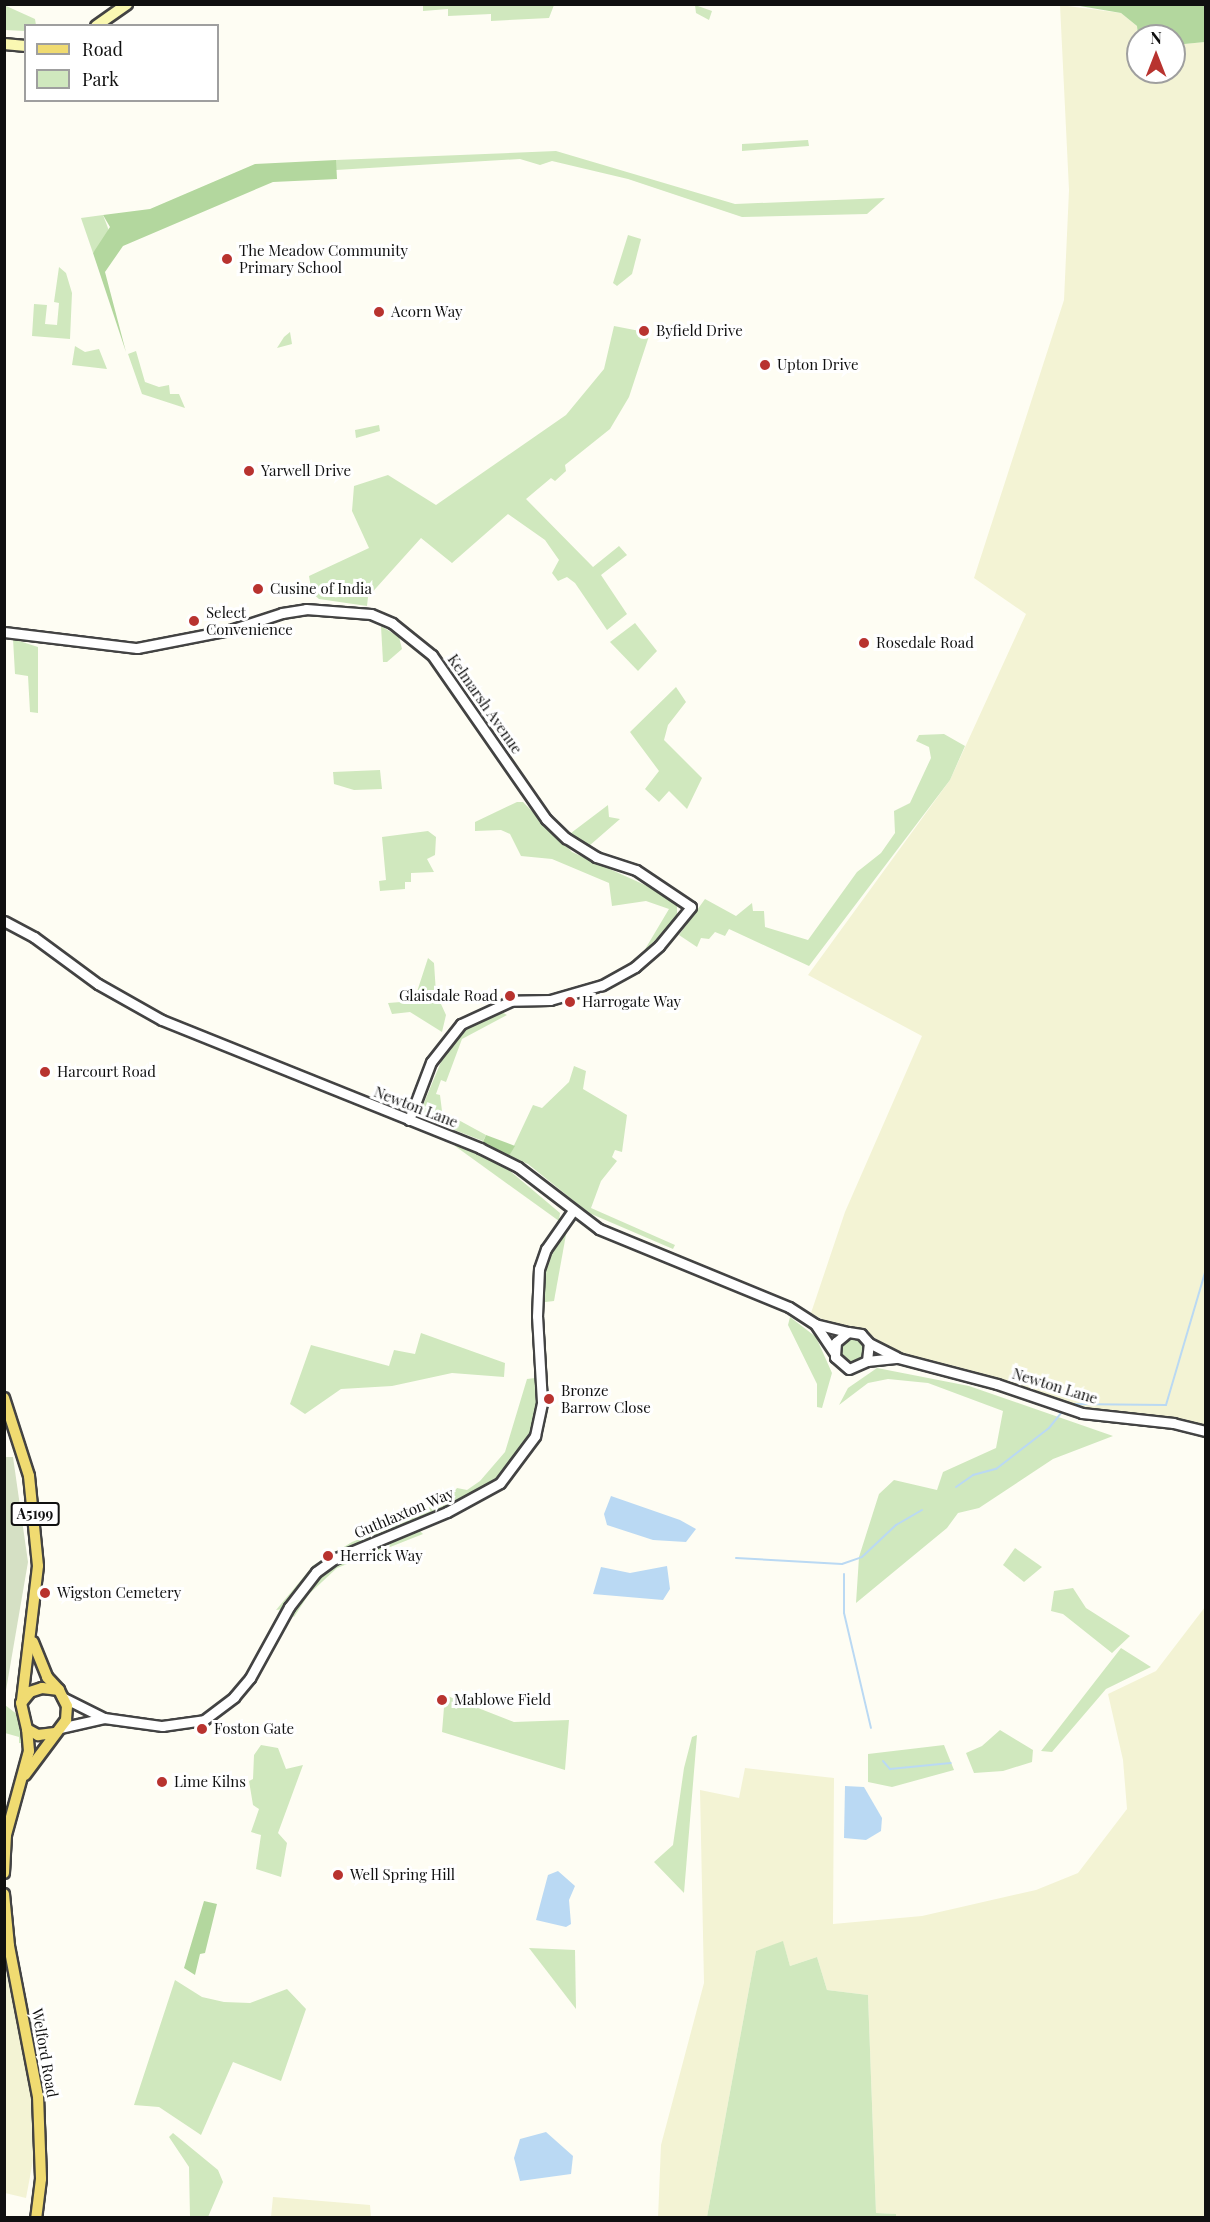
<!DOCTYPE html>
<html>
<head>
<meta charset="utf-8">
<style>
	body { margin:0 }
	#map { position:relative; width:1210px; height:2222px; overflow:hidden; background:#fefdf3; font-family:"Playfair Display",serif }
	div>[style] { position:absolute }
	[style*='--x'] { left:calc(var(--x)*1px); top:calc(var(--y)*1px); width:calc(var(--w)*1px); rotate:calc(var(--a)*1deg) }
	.farmland>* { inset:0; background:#f3f3d4 }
	.green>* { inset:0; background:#d0e8be }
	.round { border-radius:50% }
	.forest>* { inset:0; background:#b3d79e }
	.cemetery>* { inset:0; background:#d5e0c4 }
	.water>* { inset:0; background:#bad9f3 }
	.stream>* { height:2px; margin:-1px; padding:0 1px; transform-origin:1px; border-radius:1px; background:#bad9f3 }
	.roads { filter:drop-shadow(2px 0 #434343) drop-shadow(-2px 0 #434343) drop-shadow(0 2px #434343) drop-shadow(0 -2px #434343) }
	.tertiary>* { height:9px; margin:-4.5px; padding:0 4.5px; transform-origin:4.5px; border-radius:4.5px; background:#fff }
	.secondary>* { height:10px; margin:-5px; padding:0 5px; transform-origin:5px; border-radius:5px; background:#faf8b2 }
	.primary>* { height:10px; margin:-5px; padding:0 5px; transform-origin:5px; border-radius:5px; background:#f0db71 }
	.dots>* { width:16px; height:16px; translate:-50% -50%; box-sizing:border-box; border:3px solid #fff; border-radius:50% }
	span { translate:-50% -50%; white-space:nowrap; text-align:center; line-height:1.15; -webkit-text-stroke:6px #fff; paint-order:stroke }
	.shield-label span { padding:2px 4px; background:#fff; border:2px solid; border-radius:4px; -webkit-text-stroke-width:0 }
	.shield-label { font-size:14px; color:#101010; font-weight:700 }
	.poi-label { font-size:15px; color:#101010 }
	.left { translate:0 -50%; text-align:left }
	.right { translate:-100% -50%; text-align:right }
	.street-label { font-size:15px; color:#101010 }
	.frame { position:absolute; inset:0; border:6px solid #101010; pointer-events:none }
	.legend { position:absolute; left:24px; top:24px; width:195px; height:78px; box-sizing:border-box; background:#fff; border:2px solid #9f9f9f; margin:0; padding:8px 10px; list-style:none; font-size:18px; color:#101010 }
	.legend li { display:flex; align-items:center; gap:12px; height:30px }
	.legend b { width:30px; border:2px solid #9f9f9f }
	.north { position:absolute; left:1126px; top:24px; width:60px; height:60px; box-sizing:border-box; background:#fff; border:2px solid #9f9f9f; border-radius:50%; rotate:0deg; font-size:16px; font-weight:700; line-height:24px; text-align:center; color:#101010 }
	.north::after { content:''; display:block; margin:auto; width:21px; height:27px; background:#b8332f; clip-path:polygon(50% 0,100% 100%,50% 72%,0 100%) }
</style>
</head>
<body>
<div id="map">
	<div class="farmland">
		<i style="clip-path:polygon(1060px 5px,1121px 13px,1137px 26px,1138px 72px,1174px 72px,1174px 45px,1205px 42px,1205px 1427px,1077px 1407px,959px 1367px,895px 1353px,863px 1329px,833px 1325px,811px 1313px,845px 1212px,922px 1036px,808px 975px,950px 780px,1026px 614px,974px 578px,1064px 300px,1069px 190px)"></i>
		<i style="clip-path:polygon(1205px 1607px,1205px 2217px,896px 2218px,895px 2214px,876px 2213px,868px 1995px,827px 1990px,817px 1957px,790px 1966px,783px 1942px,756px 1951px,707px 2217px,658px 2218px,661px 2145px,704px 1983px,700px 1790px,739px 1798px,745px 1768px,834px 1778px,833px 1924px,922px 1916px,1036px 1890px,1078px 1873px,1127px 1809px,1123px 1760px,1108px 1694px,1156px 1671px)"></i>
		<i style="clip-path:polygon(4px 1962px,31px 2083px,34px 2155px,26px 2198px,5px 2193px)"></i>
		<i style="clip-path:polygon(273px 2197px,370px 2205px,371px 2217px,271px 2217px)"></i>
	</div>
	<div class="green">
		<i style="clip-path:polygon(4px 5px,35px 19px,36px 25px,26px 26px,25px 31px,5px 30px)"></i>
		<i style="clip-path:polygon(423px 5px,423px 4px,554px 5px,549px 18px,491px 21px,491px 14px,448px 16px,448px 9px,423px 11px)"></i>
		<i style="clip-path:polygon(695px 5px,712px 11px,709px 20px,696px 13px)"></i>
		<i style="clip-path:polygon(808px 140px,809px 146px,742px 151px,742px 144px)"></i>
		<i style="clip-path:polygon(556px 151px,735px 204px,885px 198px,867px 214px,742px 217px,628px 179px,552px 161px,540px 165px,520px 159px,336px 170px,336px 160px)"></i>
		<i style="clip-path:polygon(103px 215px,111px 236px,93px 253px,81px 218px)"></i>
		<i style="clip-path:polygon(628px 235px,641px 239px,632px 274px,617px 286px,613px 283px)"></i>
		<i style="clip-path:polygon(59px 267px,66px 273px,72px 293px,70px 339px,32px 336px,34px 304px,47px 305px,45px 324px,57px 325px,59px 303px,54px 302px)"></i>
		<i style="clip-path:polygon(614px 326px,650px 333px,629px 397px,610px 429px,565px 465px,566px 471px,555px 481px,551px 478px,526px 499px,593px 567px,619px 546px,627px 555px,601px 575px,627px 614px,607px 630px,575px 583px,567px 577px,558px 581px,552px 573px,559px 560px,545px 540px,508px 514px,452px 563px,421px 538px,368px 597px,367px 606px,319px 599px,312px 593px,309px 576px,369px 548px,352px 511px,354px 486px,388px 475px,436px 505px,566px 415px,604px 369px)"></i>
		<i style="clip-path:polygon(290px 332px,292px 344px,277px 348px,284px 337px)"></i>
		<i style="clip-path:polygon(75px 346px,85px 352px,99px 349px,107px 369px,72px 365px)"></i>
		<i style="clip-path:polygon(136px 351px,145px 382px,159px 387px,169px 385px,170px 394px,179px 394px,185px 408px,142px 394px,128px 354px)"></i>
		<i style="clip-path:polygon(379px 425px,380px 431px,356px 438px,355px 430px)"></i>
		<i style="clip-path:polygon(635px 623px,657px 651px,638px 671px,610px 642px)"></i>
		<i style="clip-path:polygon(381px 626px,399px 637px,402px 649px,387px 662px,383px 662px)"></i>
		<i style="clip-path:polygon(13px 639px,38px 647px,38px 713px,30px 712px,28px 676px,15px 674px)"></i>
		<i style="clip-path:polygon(676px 687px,686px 702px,668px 725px,664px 740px,702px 778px,687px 809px,669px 791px,659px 802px,645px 789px,659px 771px,630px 732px)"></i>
		<i style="clip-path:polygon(944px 734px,965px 746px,950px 780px,809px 966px,729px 929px,725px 936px,715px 932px,709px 939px,701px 938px,697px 947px,679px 935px,705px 899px,736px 916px,752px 903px,753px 911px,764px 911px,765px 927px,808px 940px,857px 872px,881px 853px,895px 833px,894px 811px,910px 803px,931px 758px,929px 747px,916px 741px,919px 735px)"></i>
		<i style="clip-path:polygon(380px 770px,382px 789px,354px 790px,334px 784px,333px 772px)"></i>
		<i style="clip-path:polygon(517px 802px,523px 802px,572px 852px,645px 885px,677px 904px,677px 919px,644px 951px,669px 909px,646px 901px,612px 906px,609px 883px,552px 859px,521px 856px,510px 834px,501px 830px,475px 831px,475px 822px)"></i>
		<i style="clip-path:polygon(608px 805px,609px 817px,620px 819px,589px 846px,571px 833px)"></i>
		<i style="clip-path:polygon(428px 831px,436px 837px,435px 855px,427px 859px,434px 872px,411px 873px,411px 882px,405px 882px,405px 889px,380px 891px,379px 881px,386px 880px,382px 837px)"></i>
		<i style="clip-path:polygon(428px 958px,434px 963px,436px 993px,446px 1015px,442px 1032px,410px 1012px,392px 1014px,388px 1003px,414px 1001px)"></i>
		<i style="clip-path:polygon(498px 1010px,507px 1015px,462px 1039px,446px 1082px,441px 1080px,436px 1094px,440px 1095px,442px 1111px,486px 1135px,483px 1141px,426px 1119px,421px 1110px,443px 1057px,459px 1032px)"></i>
		<i style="clip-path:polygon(574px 1066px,586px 1071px,583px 1089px,627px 1115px,622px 1152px,615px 1150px,612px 1157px,617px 1161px,601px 1181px,591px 1208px,675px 1245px,673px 1249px,589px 1213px,528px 1164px,509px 1156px,533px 1105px,542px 1108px,569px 1082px)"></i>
		<i style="clip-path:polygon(459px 1144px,504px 1166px,560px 1213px,559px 1221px,455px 1146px)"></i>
		<i style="clip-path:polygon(563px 1226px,567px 1229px,554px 1301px,537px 1303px,539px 1269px)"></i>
		<i style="clip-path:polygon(790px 1317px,816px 1337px,832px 1373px,822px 1408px,817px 1407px,817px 1384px,788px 1325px)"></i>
		<i style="clip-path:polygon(421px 1333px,505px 1363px,504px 1377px,452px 1373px,392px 1386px,341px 1389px,305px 1414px,290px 1404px,311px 1345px,389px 1366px,394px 1350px,415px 1354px)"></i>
		<i class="round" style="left:839px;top:1337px;width:26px;height:26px"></i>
		<i style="clip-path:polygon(877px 1368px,969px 1386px,1113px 1436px,1053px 1459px,979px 1508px,958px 1513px,947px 1528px,856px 1603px,859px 1557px,879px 1494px,894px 1480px,937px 1490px,943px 1472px,996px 1448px,1003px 1411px,928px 1383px,888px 1379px,868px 1383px,839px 1405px,848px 1388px)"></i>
		<i style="clip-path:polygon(543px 1377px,542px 1402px,527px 1451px,479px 1497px,362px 1545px,317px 1572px,312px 1566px,352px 1542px,407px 1520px,403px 1510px,443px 1506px,457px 1488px,467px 1490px,480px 1481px,505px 1452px,527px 1379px)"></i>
		<i style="clip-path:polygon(417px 1528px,423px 1534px,337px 1568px,309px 1594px,294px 1617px,291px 1615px,308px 1586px,336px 1562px)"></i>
		<i style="clip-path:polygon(1015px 1548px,1042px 1567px,1024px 1582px,1003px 1565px)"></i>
		<i style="clip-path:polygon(312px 1567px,315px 1572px,284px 1609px,276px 1610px)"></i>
		<i style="clip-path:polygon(1073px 1588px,1086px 1608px,1130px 1636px,1112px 1653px,1063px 1614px,1051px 1611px,1054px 1591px)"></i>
		<i style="clip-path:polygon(1121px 1648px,1151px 1667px,1106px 1689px,1052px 1752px,1041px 1751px)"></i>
		<i style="clip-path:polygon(445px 1695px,514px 1722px,569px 1720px,565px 1770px,442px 1732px)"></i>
		<i style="clip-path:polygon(5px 1705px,22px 1718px,29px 1744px,19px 1743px,19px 1737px,5px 1733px)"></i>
		<i style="clip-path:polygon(1000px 1730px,1033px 1750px,1032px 1762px,1003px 1771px,974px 1773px,966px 1753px,982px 1746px)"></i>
		<i style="clip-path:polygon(697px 1735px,684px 1893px,654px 1862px,673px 1845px,684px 1768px,692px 1737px)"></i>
		<i style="clip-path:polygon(261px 1745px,278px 1748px,286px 1769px,303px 1765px,278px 1833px,287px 1843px,281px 1877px,256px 1869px,261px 1835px,251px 1832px,259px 1809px,253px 1805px,249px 1781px,253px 1779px,254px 1755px)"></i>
		<i style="clip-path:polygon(944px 1745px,954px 1770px,892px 1787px,868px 1782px,868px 1754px)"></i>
		<i style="clip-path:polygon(783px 1941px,790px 1966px,817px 1957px,827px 1990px,868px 1995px,876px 2213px,896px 2214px,896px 2217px,707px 2217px,756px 1951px)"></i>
		<i style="clip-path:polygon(529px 1948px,575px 1950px,576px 2009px)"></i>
		<i style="clip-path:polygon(175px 1980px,202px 1997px,224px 2002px,250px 2003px,287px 1989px,306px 2009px,281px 2081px,233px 2062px,201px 2135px,159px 2107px,134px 2105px)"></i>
		<i style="clip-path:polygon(173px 2133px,218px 2170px,223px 2182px,208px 2217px,190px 2217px,189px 2167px,169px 2137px)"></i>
	</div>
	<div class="forest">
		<i style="clip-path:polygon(1074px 5px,1205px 5px,1205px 42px,1174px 45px,1174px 36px,1138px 36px,1137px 26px,1121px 13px)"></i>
		<i style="clip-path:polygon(336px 160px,337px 179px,273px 182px,123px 246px,105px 272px,126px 352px,93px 253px,110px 227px,103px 215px,150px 209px,255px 164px)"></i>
		<i style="clip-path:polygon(486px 1135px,515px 1146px,509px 1156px,482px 1144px)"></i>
		<i style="clip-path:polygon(204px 1901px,217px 1904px,205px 1953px,200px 1954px,195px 1975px,184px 1968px)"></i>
	</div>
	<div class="cemetery">
		<i style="clip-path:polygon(5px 1457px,13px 1457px,28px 1562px,5px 1696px)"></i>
	</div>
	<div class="water">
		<i style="clip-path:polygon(611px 1496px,680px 1520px,696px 1529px,686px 1542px,653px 1540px,607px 1525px,604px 1514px)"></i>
		<i style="clip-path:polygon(667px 1566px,670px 1589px,663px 1600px,593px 1594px,601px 1567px,630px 1573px)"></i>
		<i style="clip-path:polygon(845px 1786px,864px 1787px,882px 1818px,881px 1831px,866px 1840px,844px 1838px)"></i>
		<i style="clip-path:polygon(558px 1871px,575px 1886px,569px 1900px,571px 1924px,566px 1927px,536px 1920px,548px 1875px)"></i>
		<i style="clip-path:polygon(546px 2132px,573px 2156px,571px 2174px,520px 2181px,514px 2158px,520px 2139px)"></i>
	</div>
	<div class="stream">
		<i style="--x:1069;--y:1404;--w:97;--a:0.6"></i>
		<i style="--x:1166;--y:1405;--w:142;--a:-73.6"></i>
		<i style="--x:956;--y:1487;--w:21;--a:-35"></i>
		<i style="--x:973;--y:1475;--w:24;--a:-15"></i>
		<i style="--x:996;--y:1469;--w:67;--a:-37.7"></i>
		<i style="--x:1049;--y:1428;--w:21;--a:-51"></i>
		<i style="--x:736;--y:1558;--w:106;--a:3.2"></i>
		<i style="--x:842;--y:1564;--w:21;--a:-19"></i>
		<i style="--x:862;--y:1557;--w:47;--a:-43.3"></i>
		<i style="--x:896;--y:1525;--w:30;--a:-30"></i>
		<i style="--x:844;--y:1574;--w:39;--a:90"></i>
		<i style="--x:844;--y:1613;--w:118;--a:76.8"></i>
		<i style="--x:883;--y:1761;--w:11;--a:49"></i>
		<i style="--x:890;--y:1769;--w:61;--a:-5.6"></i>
	</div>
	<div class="roads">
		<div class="tertiary">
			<i style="--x:4;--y:632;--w:134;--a:6.9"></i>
			<i style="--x:137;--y:648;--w:95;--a:-11"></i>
			<i style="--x:230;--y:630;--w:55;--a:-18.1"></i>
			<i style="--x:282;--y:613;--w:24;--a:-9"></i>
			<i style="--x:306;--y:609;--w:65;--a:4.4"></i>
			<i style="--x:371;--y:614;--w:23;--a:23"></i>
			<i style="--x:392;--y:623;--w:51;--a:38.7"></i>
			<i style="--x:432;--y:655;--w:200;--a:55.2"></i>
			<i style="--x:546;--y:819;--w:28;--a:44"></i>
			<i style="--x:566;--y:838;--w:36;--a:32"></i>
			<i style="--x:596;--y:857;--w:42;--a:18"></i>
			<i style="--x:636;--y:870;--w:66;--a:33.9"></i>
			<i style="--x:691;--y:907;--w:50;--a:129.4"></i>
			<i style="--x:659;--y:946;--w:32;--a:139"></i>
			<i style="--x:635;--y:967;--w:38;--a:151"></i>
			<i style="--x:602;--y:985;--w:54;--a:163.9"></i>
			<i style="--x:550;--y:1000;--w:39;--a:179"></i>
			<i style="--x:511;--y:1001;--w:55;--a:155.3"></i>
			<i style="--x:461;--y:1024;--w:48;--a:128.3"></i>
			<i style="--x:431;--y:1062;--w:62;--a:110.8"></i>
			<i style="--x:4;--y:921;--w:34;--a:28"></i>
			<i style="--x:34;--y:937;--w:79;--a:36.3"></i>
			<i style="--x:98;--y:984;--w:73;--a:29.4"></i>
			<i style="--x:162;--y:1020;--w:343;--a:21.9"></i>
			<i style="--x:480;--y:1148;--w:42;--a:26.6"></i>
			<i style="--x:518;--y:1167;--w:102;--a:37.4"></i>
			<i style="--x:599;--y:1229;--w:205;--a:22.3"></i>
			<i style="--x:789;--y:1307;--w:31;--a:33"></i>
			<i style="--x:815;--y:1324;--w:34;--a:14"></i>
			<i style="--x:815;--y:1324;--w:34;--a:56"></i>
			<i style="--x:869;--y:1343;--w:30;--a:27"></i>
			<i style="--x:867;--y:1361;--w:18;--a:-84"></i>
			<i style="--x:869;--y:1343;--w:12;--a:-132"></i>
			<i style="--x:861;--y:1334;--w:13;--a:-171"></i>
			<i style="--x:848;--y:1332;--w:16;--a:140"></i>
			<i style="--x:836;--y:1342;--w:15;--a:94"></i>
			<i style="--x:835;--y:1357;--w:18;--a:41"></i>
			<i style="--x:849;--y:1369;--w:20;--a:-24"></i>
			<i style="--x:867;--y:1361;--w:31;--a:-6"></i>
			<i style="--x:898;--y:1358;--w:102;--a:14.7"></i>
			<i style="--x:997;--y:1384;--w:90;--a:18.8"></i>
			<i style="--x:1082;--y:1413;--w:92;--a:6.3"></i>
			<i style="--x:1173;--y:1423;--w:34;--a:14"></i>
			<i style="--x:62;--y:1697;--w:47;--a:26.6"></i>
			<i style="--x:104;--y:1718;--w:59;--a:7.9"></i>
			<i style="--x:162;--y:1726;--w:42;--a:-8.1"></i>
			<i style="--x:204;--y:1720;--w:38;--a:-37"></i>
			<i style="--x:234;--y:1697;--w:25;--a:-50"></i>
			<i style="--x:250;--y:1678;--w:81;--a:-61.2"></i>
			<i style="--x:289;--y:1607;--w:44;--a:-52.4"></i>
			<i style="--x:316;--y:1572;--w:22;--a:-36"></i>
			<i style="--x:334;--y:1559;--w:122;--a:-22.6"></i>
			<i style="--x:447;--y:1512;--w:60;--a:-28.7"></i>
			<i style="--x:500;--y:1483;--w:59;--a:-53.3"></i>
			<i style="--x:535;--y:1436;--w:35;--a:-78"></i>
			<i style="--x:542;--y:1402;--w:86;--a:-93.3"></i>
			<i style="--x:537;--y:1316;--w:47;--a:-87.6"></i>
			<i style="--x:539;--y:1269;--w:21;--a:-71"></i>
			<i style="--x:546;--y:1249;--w:45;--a:-54.9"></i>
			<i style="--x:60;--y:1728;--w:45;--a:-12.8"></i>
		</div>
		<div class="secondary">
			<i style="--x:96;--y:26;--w:38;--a:-35"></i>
			<i style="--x:4;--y:44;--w:22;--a:5"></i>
		</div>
		<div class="primary">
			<i style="--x:4;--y:1398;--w:82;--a:72.2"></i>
			<i style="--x:29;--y:1476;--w:90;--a:84.3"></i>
			<i style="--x:38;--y:1566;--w:136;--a:96.8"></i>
			<i style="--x:33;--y:1642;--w:38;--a:68"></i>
			<i style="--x:47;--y:1677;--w:18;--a:47"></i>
			<i style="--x:25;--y:1775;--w:69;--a:-53.3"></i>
			<i style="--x:66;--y:1720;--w:14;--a:-86"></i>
			<i style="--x:67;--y:1706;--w:18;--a:-117"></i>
			<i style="--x:59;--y:1690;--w:17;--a:-173"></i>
			<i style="--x:42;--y:1688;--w:13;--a:162"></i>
			<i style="--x:30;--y:1692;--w:14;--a:129"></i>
			<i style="--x:21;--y:1703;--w:27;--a:77"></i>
			<i style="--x:27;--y:1729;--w:13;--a:29"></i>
			<i style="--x:38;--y:1735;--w:17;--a:-7"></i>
			<i style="--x:4;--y:1873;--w:38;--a:-87"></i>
			<i style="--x:6;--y:1835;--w:87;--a:-74.7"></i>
			<i style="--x:29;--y:1751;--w:22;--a:-95"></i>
			<i style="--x:4;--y:1894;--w:52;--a:84.5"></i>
			<i style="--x:9;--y:1946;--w:153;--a:79.1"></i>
			<i style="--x:38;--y:2096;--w:83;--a:87.9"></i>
			<i style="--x:41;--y:2179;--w:39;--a:97"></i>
		</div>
	</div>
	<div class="dots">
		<i style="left:227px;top:259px;background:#b8332f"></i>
		<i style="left:379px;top:312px;background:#b8332f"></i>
		<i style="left:644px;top:331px;background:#b8332f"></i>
		<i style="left:765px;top:365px;background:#b8332f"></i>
		<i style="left:249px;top:471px;background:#b8332f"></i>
		<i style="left:258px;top:589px;background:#b8332f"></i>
		<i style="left:194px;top:621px;background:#b8332f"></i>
		<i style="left:864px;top:643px;background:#b8332f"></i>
		<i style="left:510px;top:996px;background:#b8332f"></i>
		<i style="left:570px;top:1002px;background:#b8332f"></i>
		<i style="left:45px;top:1072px;background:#b8332f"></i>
		<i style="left:549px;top:1399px;background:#b8332f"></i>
		<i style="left:328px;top:1556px;background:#b8332f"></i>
		<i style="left:45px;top:1593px;background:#b8332f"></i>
		<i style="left:442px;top:1700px;background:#b8332f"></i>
		<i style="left:202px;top:1729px;background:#b8332f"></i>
		<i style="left:162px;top:1782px;background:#b8332f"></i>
		<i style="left:338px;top:1875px;background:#b8332f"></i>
	</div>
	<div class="shield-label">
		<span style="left:35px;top:1514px">A5199</span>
	</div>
	<div class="poi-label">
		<span class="left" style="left:239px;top:259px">The Meadow Community<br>Primary School</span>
		<span class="left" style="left:391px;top:312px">Acorn Way</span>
		<span class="left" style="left:656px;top:331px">Byfield Drive</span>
		<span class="left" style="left:777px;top:365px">Upton Drive</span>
		<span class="left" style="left:261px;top:471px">Yarwell Drive</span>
		<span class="left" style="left:270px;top:589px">Cusine of India</span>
		<span class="left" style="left:206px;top:621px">Select<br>Convenience</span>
		<span class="left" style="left:876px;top:643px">Rosedale Road</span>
		<span class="right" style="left:498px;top:996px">Glaisdale Road</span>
		<span class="left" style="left:582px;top:1002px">Harrogate Way</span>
		<span class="left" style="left:57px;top:1072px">Harcourt Road</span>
		<span class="left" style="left:561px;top:1399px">Bronze<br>Barrow Close</span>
		<span class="left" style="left:340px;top:1556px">Herrick Way</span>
		<span class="left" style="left:57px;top:1593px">Wigston Cemetery</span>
		<span class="left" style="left:454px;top:1700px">Mablowe Field</span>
		<span class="left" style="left:214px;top:1729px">Foston Gate</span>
		<span class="left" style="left:174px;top:1782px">Lime Kilns</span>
		<span class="left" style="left:350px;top:1875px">Well Spring Hill</span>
	</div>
	<div class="street-label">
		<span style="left:485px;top:704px;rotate:55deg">Kelmarsh Avenue</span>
		<span style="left:416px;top:1107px;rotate:21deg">Newton Lane</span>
		<span style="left:1055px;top:1386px;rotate:17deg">Newton Lane</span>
		<span style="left:404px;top:1513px;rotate:-23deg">Guthlaxton Way</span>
		<span style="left:45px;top:2053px;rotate:80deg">Welford Road</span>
	</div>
	<div class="frame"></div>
	<ul class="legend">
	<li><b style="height:8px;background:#f0db71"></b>Road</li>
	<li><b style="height:16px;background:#d0e8be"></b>Park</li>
	</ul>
	<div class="north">N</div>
</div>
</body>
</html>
